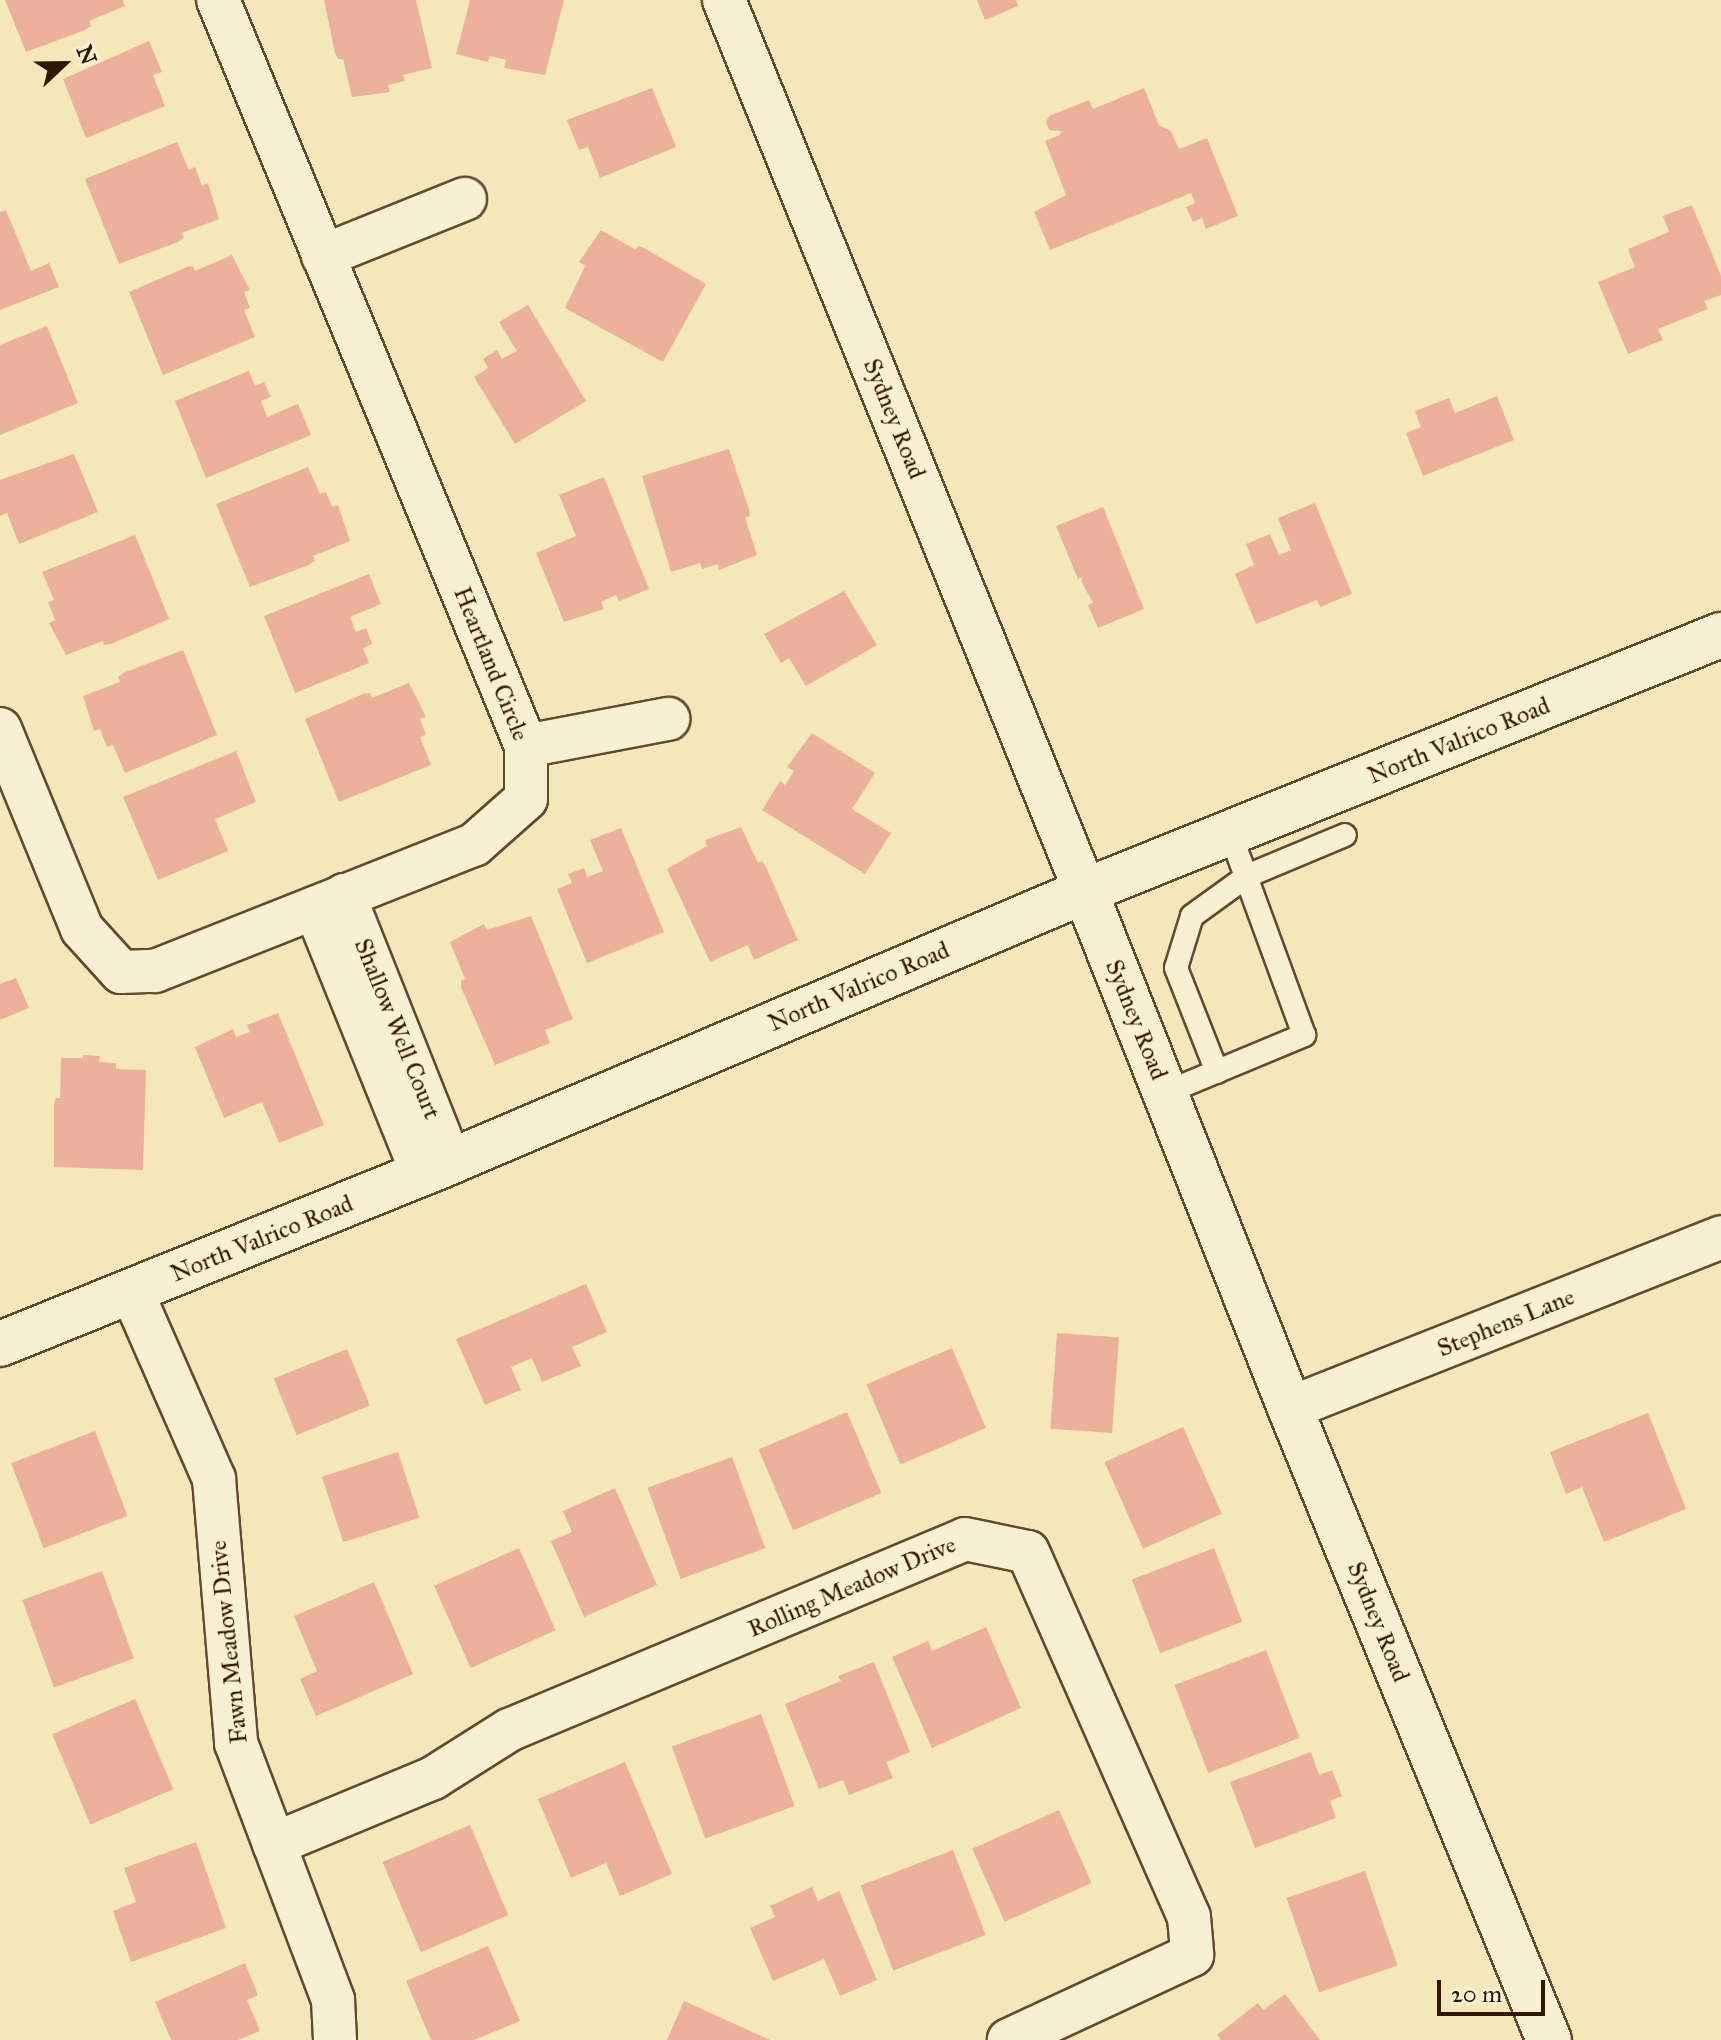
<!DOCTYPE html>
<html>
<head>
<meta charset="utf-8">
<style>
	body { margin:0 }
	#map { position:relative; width:1721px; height:2040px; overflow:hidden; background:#f4e8bb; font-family:"IM FELL Great Primer",serif }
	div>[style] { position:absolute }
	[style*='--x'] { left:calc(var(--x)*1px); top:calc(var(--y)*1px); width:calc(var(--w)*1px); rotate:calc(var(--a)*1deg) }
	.building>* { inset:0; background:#ebb19c; transform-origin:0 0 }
	.roads { filter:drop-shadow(2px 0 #624931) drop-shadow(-2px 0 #624931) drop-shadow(0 2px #624931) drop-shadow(0 -2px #624931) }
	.lane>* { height:22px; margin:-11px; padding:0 11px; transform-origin:11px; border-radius:11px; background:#f8f0d3 }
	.street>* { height:42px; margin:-21px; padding:0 21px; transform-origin:21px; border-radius:21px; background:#f8f0d3 }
	.secondary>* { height:44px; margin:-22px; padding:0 22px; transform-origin:22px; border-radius:22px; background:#f8f0d3 }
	span { translate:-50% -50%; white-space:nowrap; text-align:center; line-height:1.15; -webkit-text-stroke:6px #f8f0d3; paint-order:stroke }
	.street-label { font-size:24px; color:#321403 }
	.north { position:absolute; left:24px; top:24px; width:80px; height:80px; -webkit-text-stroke:6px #f8f0d3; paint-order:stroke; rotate:68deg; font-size:22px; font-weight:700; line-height:32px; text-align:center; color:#321403 }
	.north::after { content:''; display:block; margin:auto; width:28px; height:36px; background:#321403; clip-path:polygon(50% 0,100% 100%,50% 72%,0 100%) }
	.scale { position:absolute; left:1437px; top:1980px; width:108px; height:36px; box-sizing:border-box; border:4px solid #321403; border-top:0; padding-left:10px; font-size:24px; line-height:28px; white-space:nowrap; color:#321403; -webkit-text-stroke:6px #f8f0d3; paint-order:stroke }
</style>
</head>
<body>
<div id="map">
	<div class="building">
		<i style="clip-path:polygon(5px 0,123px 0,125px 6px,89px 21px,91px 26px,85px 30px,26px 52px)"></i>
		<i style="clip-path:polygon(324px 0,416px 0,432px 68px,403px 75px,405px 81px,388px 85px,390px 92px,352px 97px,343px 59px,338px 59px,335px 53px)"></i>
		<i style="clip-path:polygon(470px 0,564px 0,545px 75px,504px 68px,506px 60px,490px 56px,488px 62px,456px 54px)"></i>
		<i style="clip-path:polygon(977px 0,1016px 0,1018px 6px,985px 20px)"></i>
		<i style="clip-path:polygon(149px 41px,162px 72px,153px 75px,165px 106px,86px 138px,63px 79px)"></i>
		<i style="clip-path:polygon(652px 88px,676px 147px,600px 178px,588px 147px,579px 150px,567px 120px)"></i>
		<i style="clip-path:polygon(1144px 88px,1159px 125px,1171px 131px,1179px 149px,1207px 138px,1238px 216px,1206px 229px,1202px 218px,1193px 222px,1186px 207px,1195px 203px,1191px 193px,1050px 250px,1034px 212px,1066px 195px,1045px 141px,1060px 135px,1061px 131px,1049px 130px,1046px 122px,1049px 116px,1089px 100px,1093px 109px)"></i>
		<i style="clip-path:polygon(177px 142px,189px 170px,195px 167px,202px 186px,208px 183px,219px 219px,182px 233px,184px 238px,178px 242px,119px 264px,85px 179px)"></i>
		<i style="clip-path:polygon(1692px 205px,1721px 276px,1721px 295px,1704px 301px,1708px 309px,1658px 329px,1663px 340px,1628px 354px,1598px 282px,1635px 267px,1628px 249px,1669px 232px,1663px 216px)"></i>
		<i style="clip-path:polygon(6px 210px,31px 271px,49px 263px,59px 287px,0 310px,0 212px)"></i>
		<i style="clip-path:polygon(601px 230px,636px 250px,638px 246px,644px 248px,706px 284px,663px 362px,565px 308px,585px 266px,579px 262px)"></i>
		<i style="clip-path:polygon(232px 255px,250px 290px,244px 292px,250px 308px,244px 310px,255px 337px,163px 375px,129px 292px,187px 267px,193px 266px,195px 271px)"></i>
		<i style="clip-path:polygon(528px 305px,586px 401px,515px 444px,474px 377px,488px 368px,483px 359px,497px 350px,502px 359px,517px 351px,499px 322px)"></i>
		<i style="clip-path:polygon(47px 326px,78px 403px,0 435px,0 345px)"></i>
		<i style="clip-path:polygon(249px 371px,255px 386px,264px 382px,271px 397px,261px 401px,267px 417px,298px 404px,311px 435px,206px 478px,175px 401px)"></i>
		<i style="clip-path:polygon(1497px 396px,1514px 440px,1423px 476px,1406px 433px,1421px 427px,1415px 411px,1449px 398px,1455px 413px)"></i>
		<i style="clip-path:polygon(729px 449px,749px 509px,750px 516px,745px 517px,757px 555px,719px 570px,718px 564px,702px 569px,700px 563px,671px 572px,642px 476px)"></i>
		<i style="clip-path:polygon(74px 454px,98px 512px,19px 544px,7px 513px,0 516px,0 480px)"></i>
		<i style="clip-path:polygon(308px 467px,320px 494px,326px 492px,332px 507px,338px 505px,350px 541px,313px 556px,315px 561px,309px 565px,250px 587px,216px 504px)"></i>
		<i style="clip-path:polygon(604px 477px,649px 589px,619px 601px,616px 595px,601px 602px,604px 609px,564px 622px,536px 553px,576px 536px,559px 495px)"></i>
		<i style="clip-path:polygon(1315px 503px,1352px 594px,1320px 607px,1317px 600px,1256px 624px,1235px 574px,1254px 565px,1246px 544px,1270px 534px,1279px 555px,1291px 550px,1278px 518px)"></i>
		<i style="clip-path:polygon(1103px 507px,1144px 609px,1098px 628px,1088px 605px,1093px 603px,1081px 581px,1083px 577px,1078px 579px,1056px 526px)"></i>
		<i style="clip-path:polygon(135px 535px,169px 619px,111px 644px,104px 645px,103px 641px,66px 655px,49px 623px,55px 620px,48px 602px,54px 600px,42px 572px)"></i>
		<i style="clip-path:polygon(369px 574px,381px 604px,350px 617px,356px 632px,366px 628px,372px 644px,363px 648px,369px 663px,295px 693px,264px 616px)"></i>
		<i style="clip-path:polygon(844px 591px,877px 645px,806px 686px,789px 658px,781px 663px,764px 634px)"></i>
		<i style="clip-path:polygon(183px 650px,217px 735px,125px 773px,113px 745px,107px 747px,100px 729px,94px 731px,83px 696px,120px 682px,118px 677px,123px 673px)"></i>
		<i style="clip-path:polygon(409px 683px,426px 717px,420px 719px,426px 735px,420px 737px,431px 765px,339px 802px,305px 719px,363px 694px,370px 693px,372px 698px)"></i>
		<i style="clip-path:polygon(812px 733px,875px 773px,852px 809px,891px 833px,865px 874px,762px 810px,780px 781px,785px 785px,794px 771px,787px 767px)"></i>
		<i style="clip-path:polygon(236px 751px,256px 802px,215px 819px,228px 851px,158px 880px,123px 797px)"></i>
		<i style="clip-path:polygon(741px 827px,758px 863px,762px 861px,766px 867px,798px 940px,754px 960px,748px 945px,710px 962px,667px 869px,707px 846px,705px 840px)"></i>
		<i style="clip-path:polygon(621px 828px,664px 932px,587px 963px,557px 889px,572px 883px,568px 874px,584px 868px,587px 877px,603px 871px,590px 840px)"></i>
		<i style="clip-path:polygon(531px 916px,573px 1019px,545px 1030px,550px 1043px,495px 1065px,461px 987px,461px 981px,465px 979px,450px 942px,484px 924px,487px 930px)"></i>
		<i style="clip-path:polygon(16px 978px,29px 1008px,0 1020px,0 984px)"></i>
		<i style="clip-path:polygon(278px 1013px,324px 1125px,279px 1143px,262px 1102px,224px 1118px,195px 1047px,233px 1029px,236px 1037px,250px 1032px,247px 1025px)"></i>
		<i style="clip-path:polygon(83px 1055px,100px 1056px,99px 1062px,116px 1063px,116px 1069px,146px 1070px,143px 1170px,54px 1167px,54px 1104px,56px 1098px,60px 1098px,61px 1058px,83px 1058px)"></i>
		<i style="clip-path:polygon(586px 1284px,607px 1332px,572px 1347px,581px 1366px,542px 1382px,532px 1358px,511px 1367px,521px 1390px,485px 1405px,456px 1339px)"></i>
		<i style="left:1057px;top:1333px;width:62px;height:96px;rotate:4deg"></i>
		<i style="left:952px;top:1348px;width:87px;height:93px;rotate:67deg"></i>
		<i style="left:347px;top:1349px;width:61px;height:79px;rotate:68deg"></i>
		<i style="left:847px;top:1412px;width:88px;height:96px;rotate:67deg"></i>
		<i style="clip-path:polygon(1648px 1413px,1686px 1509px,1604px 1542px,1582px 1487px,1566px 1494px,1550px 1452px)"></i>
		<i style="left:1183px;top:1427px;width:95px;height:86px;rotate:66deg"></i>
		<i style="left:95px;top:1431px;width:91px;height:90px;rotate:69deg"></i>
		<i style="left:398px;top:1452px;width:69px;height:80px;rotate:72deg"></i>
		<i style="left:732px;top:1457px;width:97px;height:90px;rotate:70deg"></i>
		<i style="clip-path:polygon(615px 1488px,657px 1585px,584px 1617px,551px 1541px,572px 1532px,563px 1511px)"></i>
		<i style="left:519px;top:1548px;width:90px;height:93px;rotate:66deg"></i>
		<i style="left:1214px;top:1548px;width:79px;height:88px;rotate:69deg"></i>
		<i style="left:102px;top:1571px;width:93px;height:85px;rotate:70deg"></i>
		<i style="clip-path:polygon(374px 1582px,413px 1674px,316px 1716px,300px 1679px,317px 1671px,294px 1616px)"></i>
		<i style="clip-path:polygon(986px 1627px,1021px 1708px,932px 1748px,892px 1657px,928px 1641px,932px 1651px)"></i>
		<i style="left:1266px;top:1650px;width:94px;height:98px;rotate:69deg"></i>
		<i style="clip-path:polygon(874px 1662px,910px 1752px,886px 1762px,893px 1778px,849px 1795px,843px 1780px,819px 1789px,785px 1704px,841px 1681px,838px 1676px)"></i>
		<i style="left:135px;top:1699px;width:98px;height:90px;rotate:67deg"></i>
		<i style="left:761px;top:1714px;width:98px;height:95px;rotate:70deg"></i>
		<i style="clip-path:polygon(1311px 1752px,1319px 1775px,1332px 1770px,1342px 1796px,1330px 1801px,1336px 1818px,1255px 1848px,1230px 1782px)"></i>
		<i style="clip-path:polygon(625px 1762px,672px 1874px,620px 1896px,606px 1863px,571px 1878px,538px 1799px)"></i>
		<i style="left:1059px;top:1810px;width:80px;height:95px;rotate:66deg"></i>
		<i style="left:470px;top:1825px;width:98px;height:95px;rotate:67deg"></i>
		<i style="clip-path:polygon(196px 1842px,226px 1928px,131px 1962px,113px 1911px,136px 1902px,124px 1868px)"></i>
		<i style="left:953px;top:1850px;width:91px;height:99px;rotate:69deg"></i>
		<i style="left:1365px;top:1871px;width:100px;height:83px;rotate:71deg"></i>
		<i style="clip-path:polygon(812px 1887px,818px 1901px,839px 1891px,877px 1980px,840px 1996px,824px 1959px,773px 1981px,750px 1928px,775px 1917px,770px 1906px)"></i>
		<i style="clip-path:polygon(488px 1946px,520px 2021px,474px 2040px,431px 2040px,406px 1981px)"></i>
		<i style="clip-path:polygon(245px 1963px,258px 1995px,247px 2000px,260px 2031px,238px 2040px,171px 2040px,155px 2002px)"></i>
		<i style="clip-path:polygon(1285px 1994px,1320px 2040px,1221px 2040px,1217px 2035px,1258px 2003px,1263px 2010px)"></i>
		<i style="clip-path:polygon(684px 2001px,770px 2040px,667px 2040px)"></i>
	</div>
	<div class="roads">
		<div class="lane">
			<i style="--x:1217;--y:1072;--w:112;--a:-111.5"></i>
			<i style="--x:1176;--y:968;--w:54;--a:-72.9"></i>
			<i style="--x:1192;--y:916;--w:68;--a:-36"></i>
			<i style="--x:1247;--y:876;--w:106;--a:-22.7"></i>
			<i style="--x:1165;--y:1093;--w:151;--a:-22.6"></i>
			<i style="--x:1304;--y:1035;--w:215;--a:-110.1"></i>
		</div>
		<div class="street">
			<i style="--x:724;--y:0;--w:961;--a:67.94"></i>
			<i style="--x:323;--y:256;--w:153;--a:-21.9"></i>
			<i style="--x:0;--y:729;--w:216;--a:67.7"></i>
			<i style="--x:82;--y:929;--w:58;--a:47.8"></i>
			<i style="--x:121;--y:972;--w:34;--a:-2"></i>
			<i style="--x:155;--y:971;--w:343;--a:-21.6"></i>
			<i style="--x:474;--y:845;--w:69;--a:-41.5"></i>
			<i style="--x:526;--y:799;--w:53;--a:-90"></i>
			<i style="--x:526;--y:746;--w:807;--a:-112.43"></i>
			<i style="--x:526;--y:746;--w:145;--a:-10.8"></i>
			<i style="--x:344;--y:895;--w:287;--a:68.3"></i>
			<i style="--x:315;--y:908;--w:286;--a:68"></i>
			<i style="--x:132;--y:1292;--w:204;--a:66.3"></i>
			<i style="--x:214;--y:1479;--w:265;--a:85.2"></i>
			<i style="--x:236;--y:1743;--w:275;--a:69.3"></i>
			<i style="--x:333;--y:2000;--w:40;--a:87.1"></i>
			<i style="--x:1290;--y:1408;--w:464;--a:-21.6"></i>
			<i style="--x:274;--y:1844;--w:172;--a:-22.5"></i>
			<i style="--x:433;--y:1778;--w:90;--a:-32.3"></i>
			<i style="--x:509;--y:1730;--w:494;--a:-22.7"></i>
			<i style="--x:965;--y:1539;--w:64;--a:11.7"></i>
			<i style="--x:1028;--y:1552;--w:399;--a:66.2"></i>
			<i style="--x:1189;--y:1917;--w:38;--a:85"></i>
			<i style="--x:1192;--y:1955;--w:202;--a:155.1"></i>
		</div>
		<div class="secondary">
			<i style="--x:1085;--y:891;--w:556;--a:68.37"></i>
			<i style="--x:1290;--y:1408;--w:683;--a:67.72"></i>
			<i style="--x:0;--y:1344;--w:485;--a:-22"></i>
			<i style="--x:450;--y:1162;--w:690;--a:-23.11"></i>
			<i style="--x:1085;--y:891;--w:686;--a:-21.93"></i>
		</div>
	</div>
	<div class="street-label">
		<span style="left:894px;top:419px;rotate:68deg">Sydney Road</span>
		<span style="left:491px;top:664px;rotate:68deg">Heartland Circle</span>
		<span style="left:1459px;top:741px;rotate:-22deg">North Valrico Road</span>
		<span style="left:859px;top:987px;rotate:-23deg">North Valrico Road</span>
		<span style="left:1136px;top:1020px;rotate:68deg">Sydney Road</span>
		<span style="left:397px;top:1029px;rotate:68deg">Shallow Well Court</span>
		<span style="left:262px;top:1239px;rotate:-22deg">North Valrico Road</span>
		<span style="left:1506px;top:1323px;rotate:-22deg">Stephens Lane</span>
		<span style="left:852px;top:1587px;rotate:-23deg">Rolling Meadow Drive</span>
		<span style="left:1378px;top:1622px;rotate:68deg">Sydney Road</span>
		<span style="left:229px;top:1642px;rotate:-96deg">Fawn Meadow Drive</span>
	</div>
	<div class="north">N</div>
	<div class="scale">20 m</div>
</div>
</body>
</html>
